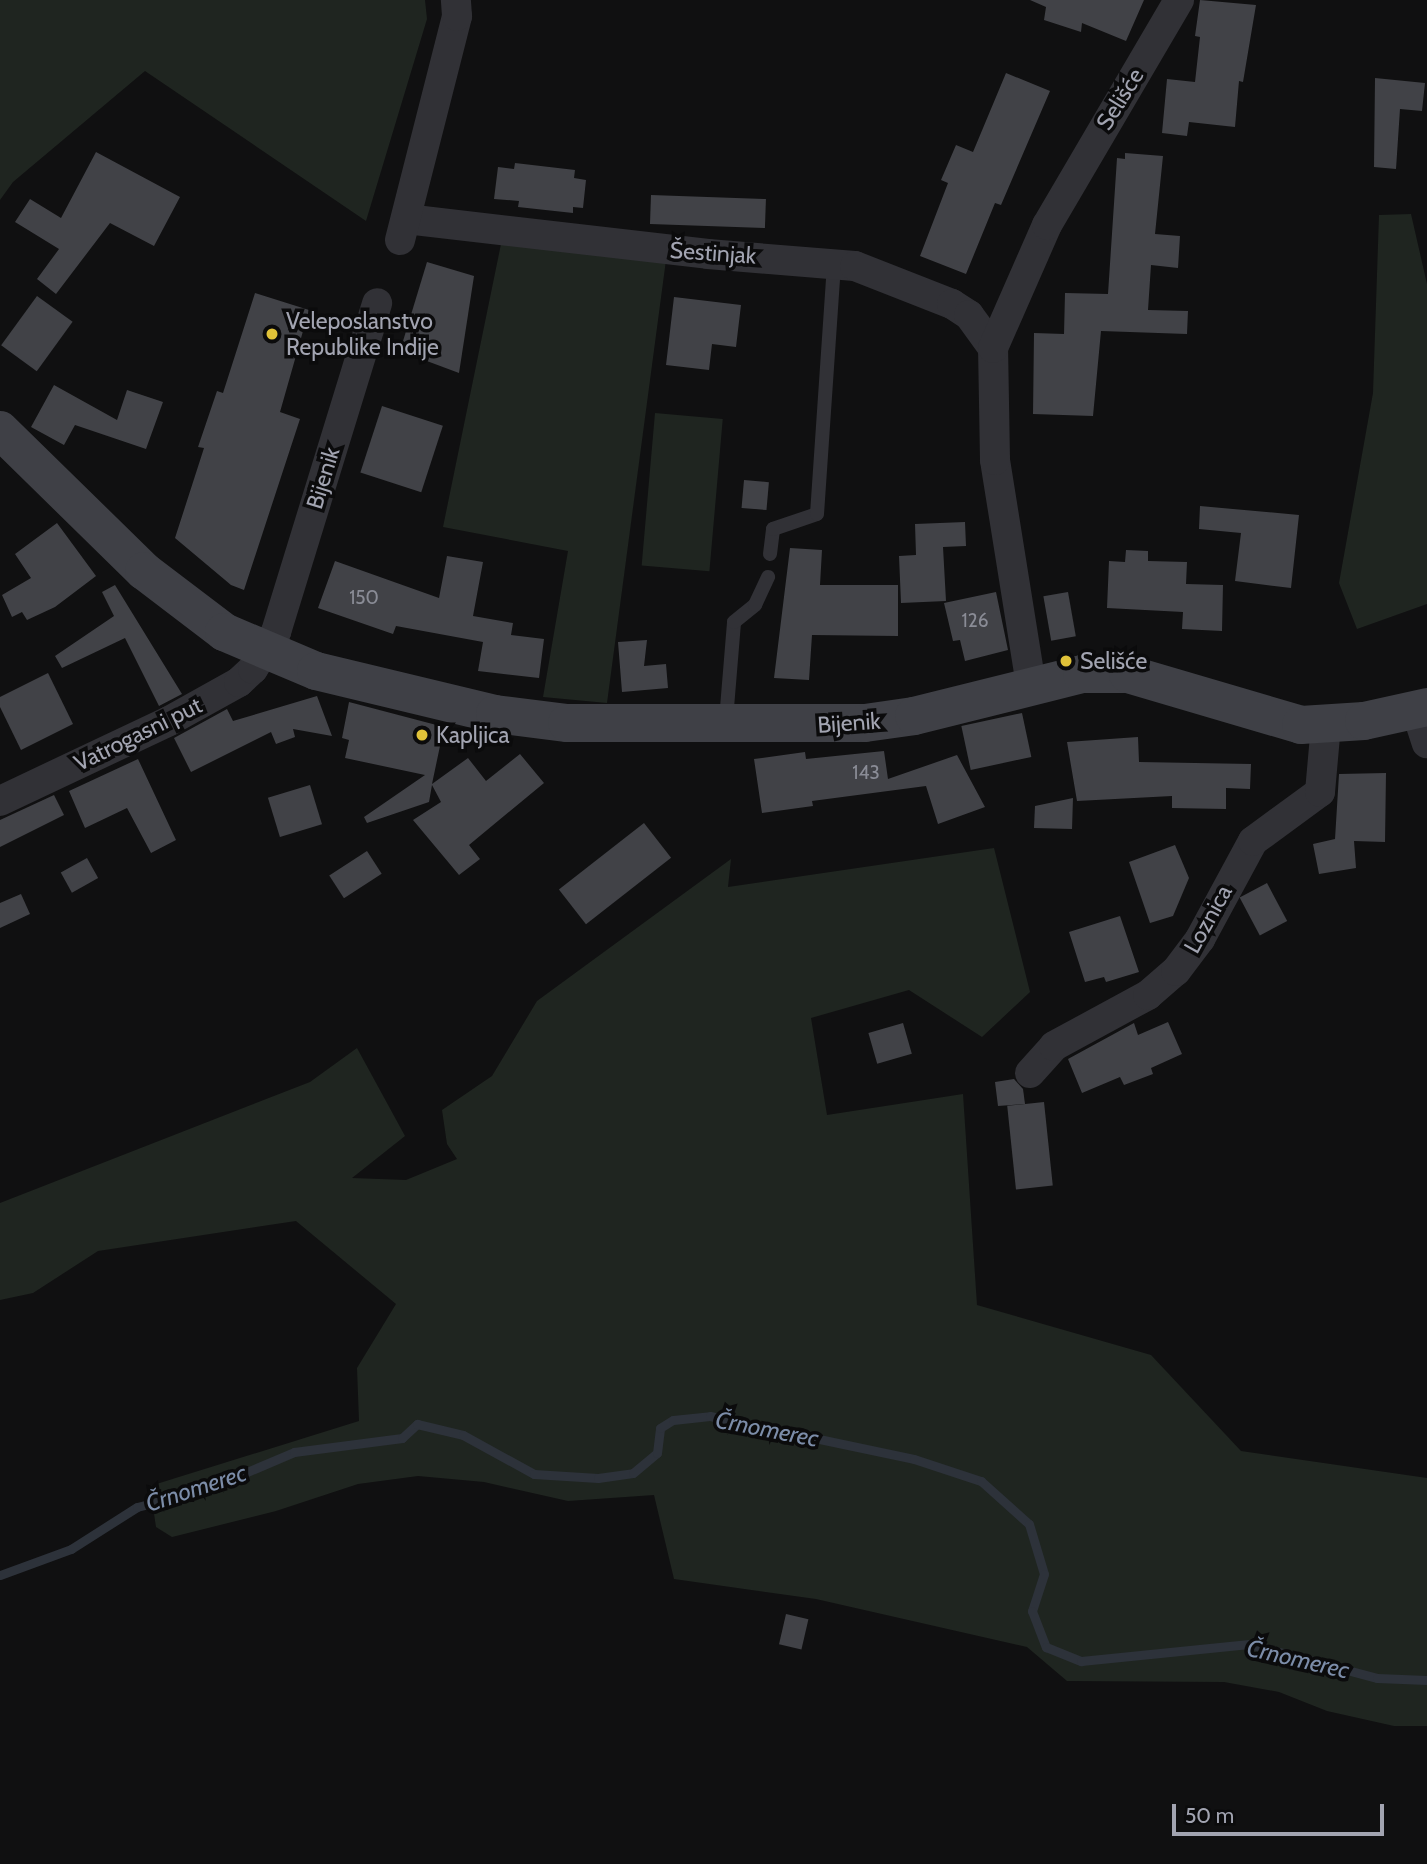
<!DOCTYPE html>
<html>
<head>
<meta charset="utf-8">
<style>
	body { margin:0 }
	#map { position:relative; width:1427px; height:1864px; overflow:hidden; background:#101011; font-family:Cabin,sans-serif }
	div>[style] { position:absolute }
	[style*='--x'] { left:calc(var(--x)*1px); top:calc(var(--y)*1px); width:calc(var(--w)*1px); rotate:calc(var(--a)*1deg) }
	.green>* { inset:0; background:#1f2520; transform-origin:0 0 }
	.stream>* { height:9px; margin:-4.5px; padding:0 4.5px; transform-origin:4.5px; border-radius:4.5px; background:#2d323a }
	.building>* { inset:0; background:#414247; transform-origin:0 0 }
	.service>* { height:14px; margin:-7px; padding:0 7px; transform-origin:7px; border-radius:7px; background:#313136 }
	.minor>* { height:30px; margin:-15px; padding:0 15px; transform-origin:15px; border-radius:15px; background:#313136 }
	.secondary>* { height:38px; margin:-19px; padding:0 19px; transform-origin:19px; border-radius:19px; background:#3f4046 }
	.dots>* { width:19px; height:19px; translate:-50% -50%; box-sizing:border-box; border:4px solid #0b0b0c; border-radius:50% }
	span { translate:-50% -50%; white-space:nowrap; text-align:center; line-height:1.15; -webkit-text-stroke:7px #0b0b0c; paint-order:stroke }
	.number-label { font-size:19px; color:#8a8c96 }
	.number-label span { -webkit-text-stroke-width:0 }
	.street-label { font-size:23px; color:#a2a4b1 }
	.poi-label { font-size:23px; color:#a2a4b1 }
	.left { translate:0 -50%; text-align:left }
	.water-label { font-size:24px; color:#7c8da9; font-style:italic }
	.scale { position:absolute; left:1172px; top:1804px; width:212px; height:32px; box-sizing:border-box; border:4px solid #a2a4b1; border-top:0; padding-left:9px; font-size:21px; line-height:24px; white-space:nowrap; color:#a2a4b1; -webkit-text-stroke:5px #0b0b0c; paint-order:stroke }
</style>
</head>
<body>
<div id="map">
	<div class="green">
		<i style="clip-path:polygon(0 0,425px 0,427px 19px,366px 221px,145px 71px,13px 182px,0 200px)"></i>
		<i style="clip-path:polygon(1411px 214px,1427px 284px,1427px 604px,1357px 629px,1339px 583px,1373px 393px,1379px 215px)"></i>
		<i style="clip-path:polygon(501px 244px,666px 260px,607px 703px,543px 697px,568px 551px,443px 527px)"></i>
		<i style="left:655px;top:413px;width:68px;height:153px;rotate:5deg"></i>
		<i style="clip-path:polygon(994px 848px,1030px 992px,982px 1037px,909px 990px,811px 1018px,827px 1115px,963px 1094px,977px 1305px,1151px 1355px,1241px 1451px,1427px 1478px,1427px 1726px,1394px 1726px,1327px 1711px,1279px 1692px,1224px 1682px,1067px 1681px,1027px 1647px,816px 1599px,674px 1579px,654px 1495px,568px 1501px,484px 1482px,418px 1476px,358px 1484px,276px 1511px,172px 1537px,156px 1527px,150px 1486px,359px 1421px,357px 1368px,396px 1304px,296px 1221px,98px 1251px,33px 1293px,0 1300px,0 1203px,310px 1082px,357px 1048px,405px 1136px,352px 1178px,406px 1180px,457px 1159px,447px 1144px,442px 1110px,492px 1076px,537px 1001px,731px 859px,728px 887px)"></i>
	</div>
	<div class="stream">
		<i style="--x:0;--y:1575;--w:76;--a:-20.1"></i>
		<i style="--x:71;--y:1549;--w:78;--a:-32.5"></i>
		<i style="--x:137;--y:1507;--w:72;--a:-14.4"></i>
		<i style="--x:207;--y:1489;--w:95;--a:-23"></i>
		<i style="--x:294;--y:1452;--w:109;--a:-7.4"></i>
		<i style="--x:402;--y:1438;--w:21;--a:-43"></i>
		<i style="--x:417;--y:1424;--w:47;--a:13.4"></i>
		<i style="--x:463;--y:1435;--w:81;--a:28.8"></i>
		<i style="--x:534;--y:1474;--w:64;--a:3.6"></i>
		<i style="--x:598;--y:1478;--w:35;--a:-8"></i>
		<i style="--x:633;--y:1473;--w:31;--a:-40"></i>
		<i style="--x:657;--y:1453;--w:25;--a:-83"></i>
		<i style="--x:660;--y:1428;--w:15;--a:-32"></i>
		<i style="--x:673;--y:1420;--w:37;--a:-6"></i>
		<i style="--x:710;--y:1416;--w:208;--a:11.9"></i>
		<i style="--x:914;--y:1459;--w:71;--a:18.2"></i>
		<i style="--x:981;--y:1481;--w:64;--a:41.9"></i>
		<i style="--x:1029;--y:1524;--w:52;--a:73.3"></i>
		<i style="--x:1044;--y:1574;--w:39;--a:108"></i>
		<i style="--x:1032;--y:1611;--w:39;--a:69"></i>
		<i style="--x:1046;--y:1647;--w:38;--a:22"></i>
		<i style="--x:1081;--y:1661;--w:169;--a:-5.8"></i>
		<i style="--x:1249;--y:1644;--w:132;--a:14.9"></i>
		<i style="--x:1377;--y:1678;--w:50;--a:2.3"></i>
	</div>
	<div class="building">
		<i style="clip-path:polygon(1030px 0,1144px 0,1126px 41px,1082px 23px,1081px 32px,1044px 20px,1046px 7px)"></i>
		<i style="clip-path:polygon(1200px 0,1256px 5px,1243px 82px,1239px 81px,1235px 127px,1189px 122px,1187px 136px,1162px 133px,1167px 79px,1195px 82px,1200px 37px,1195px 36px)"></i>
		<i style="clip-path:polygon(1006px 73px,1050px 91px,1001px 205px,995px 203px,966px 274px,920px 256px,948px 183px,941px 180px,956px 145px,973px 152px)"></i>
		<i style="clip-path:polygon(1375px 78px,1425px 83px,1422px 111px,1400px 109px,1396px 169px,1374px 167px)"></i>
		<i style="clip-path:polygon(96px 152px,180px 197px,154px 246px,110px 223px,56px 294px,37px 279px,59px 249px,15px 222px,30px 199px,61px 218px)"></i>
		<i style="clip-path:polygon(1125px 153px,1163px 156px,1155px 234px,1180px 236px,1178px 268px,1151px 265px,1148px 310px,1188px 311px,1187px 334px,1101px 331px,1093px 416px,1033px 414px,1034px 333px,1064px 334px,1065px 293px,1108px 294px,1117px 158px,1125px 159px)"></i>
		<i style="clip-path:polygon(515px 163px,575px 170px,574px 178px,586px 180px,583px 208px,573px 207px,573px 213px,518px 207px,519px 201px,494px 199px,498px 167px,514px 169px)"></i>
		<i style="left:651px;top:195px;width:115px;height:29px;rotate:2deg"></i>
		<i style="clip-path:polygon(427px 262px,474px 276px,459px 373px,400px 351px)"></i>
		<i style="clip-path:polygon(255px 293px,309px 310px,280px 412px,300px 419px,244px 590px,231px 585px,175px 538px,204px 448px,198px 447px,217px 391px,223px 393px)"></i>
		<i style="left:37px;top:296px;width:44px;height:61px;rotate:36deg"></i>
		<i style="clip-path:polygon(674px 297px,741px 305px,736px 347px,712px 344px,709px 370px,666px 365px)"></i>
		<i style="clip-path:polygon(54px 385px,117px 420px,127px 390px,163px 402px,146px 449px,75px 425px,64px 445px,31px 427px)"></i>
		<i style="left:382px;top:406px;width:64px;height:70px;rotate:18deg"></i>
		<i style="left:744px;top:480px;width:25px;height:28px;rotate:5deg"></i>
		<i style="clip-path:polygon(1200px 506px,1299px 515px,1291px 588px,1235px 581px,1241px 533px,1199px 529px)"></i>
		<i style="clip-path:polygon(965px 522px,966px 546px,943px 547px,946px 601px,901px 603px,899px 556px,916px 555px,915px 524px)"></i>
		<i style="clip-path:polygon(57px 523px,96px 576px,55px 607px,27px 620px,22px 612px,12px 617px,2px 595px,31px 578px,15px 554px)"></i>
		<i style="clip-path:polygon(790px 548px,822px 550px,820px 585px,898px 585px,898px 636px,812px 635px,809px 680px,774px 678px)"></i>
		<i style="clip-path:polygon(1126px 550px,1148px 551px,1148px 561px,1187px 562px,1186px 584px,1223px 585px,1222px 631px,1182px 629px,1183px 612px,1107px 608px,1109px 561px,1125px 562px)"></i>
		<i style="clip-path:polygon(447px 556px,483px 562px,473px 616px,513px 623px,511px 635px,544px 639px,539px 678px,478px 671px,483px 642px,396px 626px,393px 634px,318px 608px,335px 561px,439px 598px)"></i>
		<i style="clip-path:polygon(115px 585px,182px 694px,159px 706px,125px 638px,62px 668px,55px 656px,114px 616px,102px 592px)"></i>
		<i style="clip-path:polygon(996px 592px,1008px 650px,965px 661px,960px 640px,953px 641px,944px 603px)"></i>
		<i style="left:1068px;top:592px;width:45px;height:25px;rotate:80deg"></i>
		<i style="clip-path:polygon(647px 640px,644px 666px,666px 664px,668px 688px,622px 692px,618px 642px)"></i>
		<i style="clip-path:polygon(48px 673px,73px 724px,21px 750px,0 707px,0 697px)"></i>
		<i style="clip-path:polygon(317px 696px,332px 736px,293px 729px,295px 737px,276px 744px,271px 732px,191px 772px,174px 738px,227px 709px,233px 721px)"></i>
		<i style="clip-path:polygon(349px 702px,444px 727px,432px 784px,468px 758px,486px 781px,520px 754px,544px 783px,469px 845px,480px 859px,459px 875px,413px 820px,441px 802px,432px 785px,429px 802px,367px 823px,364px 817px,425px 775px,345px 758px,349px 740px,342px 738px)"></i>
		<i style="left:1022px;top:713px;width:45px;height:62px;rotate:78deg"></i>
		<i style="clip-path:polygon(1138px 737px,1139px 762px,1251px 764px,1250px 789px,1226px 788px,1226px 809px,1172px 808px,1172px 796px,1077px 801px,1067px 742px)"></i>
		<i style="clip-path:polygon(884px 751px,888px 779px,957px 755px,985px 807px,938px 824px,926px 786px,812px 801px,813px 806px,762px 813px,754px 759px,805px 752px,806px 759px)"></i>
		<i style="clip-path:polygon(138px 759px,176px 840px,151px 853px,127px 808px,85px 828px,69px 791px)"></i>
		<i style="clip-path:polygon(1386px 773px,1385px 842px,1354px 841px,1356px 868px,1319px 874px,1313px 844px,1335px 839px,1339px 774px)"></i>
		<i style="left:310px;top:785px;width:41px;height:44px;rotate:73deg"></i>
		<i style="clip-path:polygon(54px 795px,64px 815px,0 847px,0 820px)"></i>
		<i style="clip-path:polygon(1073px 798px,1072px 829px,1034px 828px,1035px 806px)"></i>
		<i style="left:644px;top:823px;width:44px;height:108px;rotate:52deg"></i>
		<i style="clip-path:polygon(1175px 845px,1189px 878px,1173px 916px,1150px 923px,1129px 862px)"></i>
		<i style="left:367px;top:851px;width:27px;height:45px;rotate:57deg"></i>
		<i style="left:87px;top:858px;width:23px;height:30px;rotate:61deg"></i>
		<i style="left:1267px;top:883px;width:43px;height:31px;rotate:62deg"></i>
		<i style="clip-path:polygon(21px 894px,30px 914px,0 928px,0 903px)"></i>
		<i style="clip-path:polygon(1120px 916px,1139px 972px,1106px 982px,1104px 977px,1085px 982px,1069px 932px)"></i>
		<i style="clip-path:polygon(1168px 1022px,1182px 1054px,1151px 1068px,1153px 1074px,1124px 1085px,1120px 1077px,1082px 1093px,1068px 1059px,1134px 1023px,1138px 1035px)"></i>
		<i style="left:903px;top:1023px;width:32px;height:36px;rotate:74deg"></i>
		<i style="clip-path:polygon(1014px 1079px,1023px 1089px,1025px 1104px,998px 1106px,995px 1082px)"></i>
		<i style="left:1044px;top:1102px;width:84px;height:37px;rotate:84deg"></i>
		<i style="left:786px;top:1614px;width:23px;height:31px;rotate:13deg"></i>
	</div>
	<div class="service">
		<i style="--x:770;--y:554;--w:25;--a:-83"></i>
		<i style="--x:773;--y:529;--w:46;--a:-18.8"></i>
		<i style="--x:817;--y:514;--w:253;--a:-86.1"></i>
		<i style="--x:726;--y:720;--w:98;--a:-85.3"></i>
		<i style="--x:734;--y:622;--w:27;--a:-39"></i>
		<i style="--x:755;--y:605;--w:31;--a:-65"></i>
	</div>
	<div class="minor">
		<i style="--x:406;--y:219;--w:304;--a:6.6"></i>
		<i style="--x:708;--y:254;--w:147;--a:4.7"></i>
		<i style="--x:855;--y:266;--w:104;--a:21.4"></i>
		<i style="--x:952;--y:304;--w:20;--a:33"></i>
		<i style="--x:969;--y:315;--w:41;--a:54"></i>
		<i style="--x:400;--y:240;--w:231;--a:-75.7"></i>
		<i style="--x:457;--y:16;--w:16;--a:-94"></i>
		<i style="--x:1031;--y:685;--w:228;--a:-99.1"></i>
		<i style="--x:995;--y:460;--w:112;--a:-91"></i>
		<i style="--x:993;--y:348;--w:134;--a:-66.3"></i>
		<i style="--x:1047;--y:225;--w:261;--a:-59.6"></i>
		<i style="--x:1416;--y:710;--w:35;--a:72"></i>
		<i style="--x:0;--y:801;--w:187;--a:-25.3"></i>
		<i style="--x:169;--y:721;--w:80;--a:-29.1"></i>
		<i style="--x:239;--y:682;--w:19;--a:-43"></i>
		<i style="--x:253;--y:669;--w:44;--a:-58.1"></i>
		<i style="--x:276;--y:632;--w:344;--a:-72.9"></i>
		<i style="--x:1030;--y:1073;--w:36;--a:-48"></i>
		<i style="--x:1054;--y:1046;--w:107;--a:-28.5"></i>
		<i style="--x:1148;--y:995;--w:37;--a:-41"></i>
		<i style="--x:1176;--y:971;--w:40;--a:-53"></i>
		<i style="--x:1200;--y:939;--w:111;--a:-61.6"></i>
		<i style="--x:1253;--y:841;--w:83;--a:-36.2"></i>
		<i style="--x:1320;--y:792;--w:67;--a:-84.9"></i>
	</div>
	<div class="secondary">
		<i style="--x:0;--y:430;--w:202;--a:44.4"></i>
		<i style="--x:144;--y:571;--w:101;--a:37.3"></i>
		<i style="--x:224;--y:632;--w:100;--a:23"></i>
		<i style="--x:316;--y:671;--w:184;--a:13.5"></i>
		<i style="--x:495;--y:714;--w:73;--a:7.1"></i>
		<i style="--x:567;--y:723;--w:298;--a:0"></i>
		<i style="--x:865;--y:723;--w:49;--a:-8.1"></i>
		<i style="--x:914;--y:716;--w:173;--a:-14"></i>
		<i style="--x:1082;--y:674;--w:46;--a:0"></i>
		<i style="--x:1128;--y:674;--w:180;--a:16.4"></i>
		<i style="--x:1301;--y:725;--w:63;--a:-3.6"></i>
		<i style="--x:1364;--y:721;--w:65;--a:-12.5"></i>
	</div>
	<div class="dots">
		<i style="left:272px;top:334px;background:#e0c239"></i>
		<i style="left:1066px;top:661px;background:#e0c239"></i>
		<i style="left:422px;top:735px;background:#e0c239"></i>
	</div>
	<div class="number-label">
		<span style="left:364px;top:598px">150</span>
		<span style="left:975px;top:621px">126</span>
		<span style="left:866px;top:773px">143</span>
	</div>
	<div class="street-label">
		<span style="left:1120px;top:99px;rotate:-58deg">Selišće</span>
		<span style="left:713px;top:253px;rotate:4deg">Šestinjak</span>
		<span style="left:323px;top:478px;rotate:-73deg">Bijenik</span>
		<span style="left:849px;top:723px;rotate:-4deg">Bijenik</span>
		<span style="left:138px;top:734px;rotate:-26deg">Vatrogasni put</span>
		<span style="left:1208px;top:919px;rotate:-61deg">Loznica</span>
	</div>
	<div class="poi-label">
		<span class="left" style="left:286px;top:334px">Veleposlanstvo<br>Republike Indije</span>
		<span class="left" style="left:1080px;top:661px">Selišće</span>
		<span class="left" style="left:436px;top:735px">Kapljica</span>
	</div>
	<div class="water-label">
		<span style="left:767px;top:1429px;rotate:11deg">Črnomerec</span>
		<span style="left:196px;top:1488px;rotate:-18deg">Črnomerec</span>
		<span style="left:1298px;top:1659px;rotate:13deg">Črnomerec</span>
	</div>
	<div class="scale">50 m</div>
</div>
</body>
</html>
